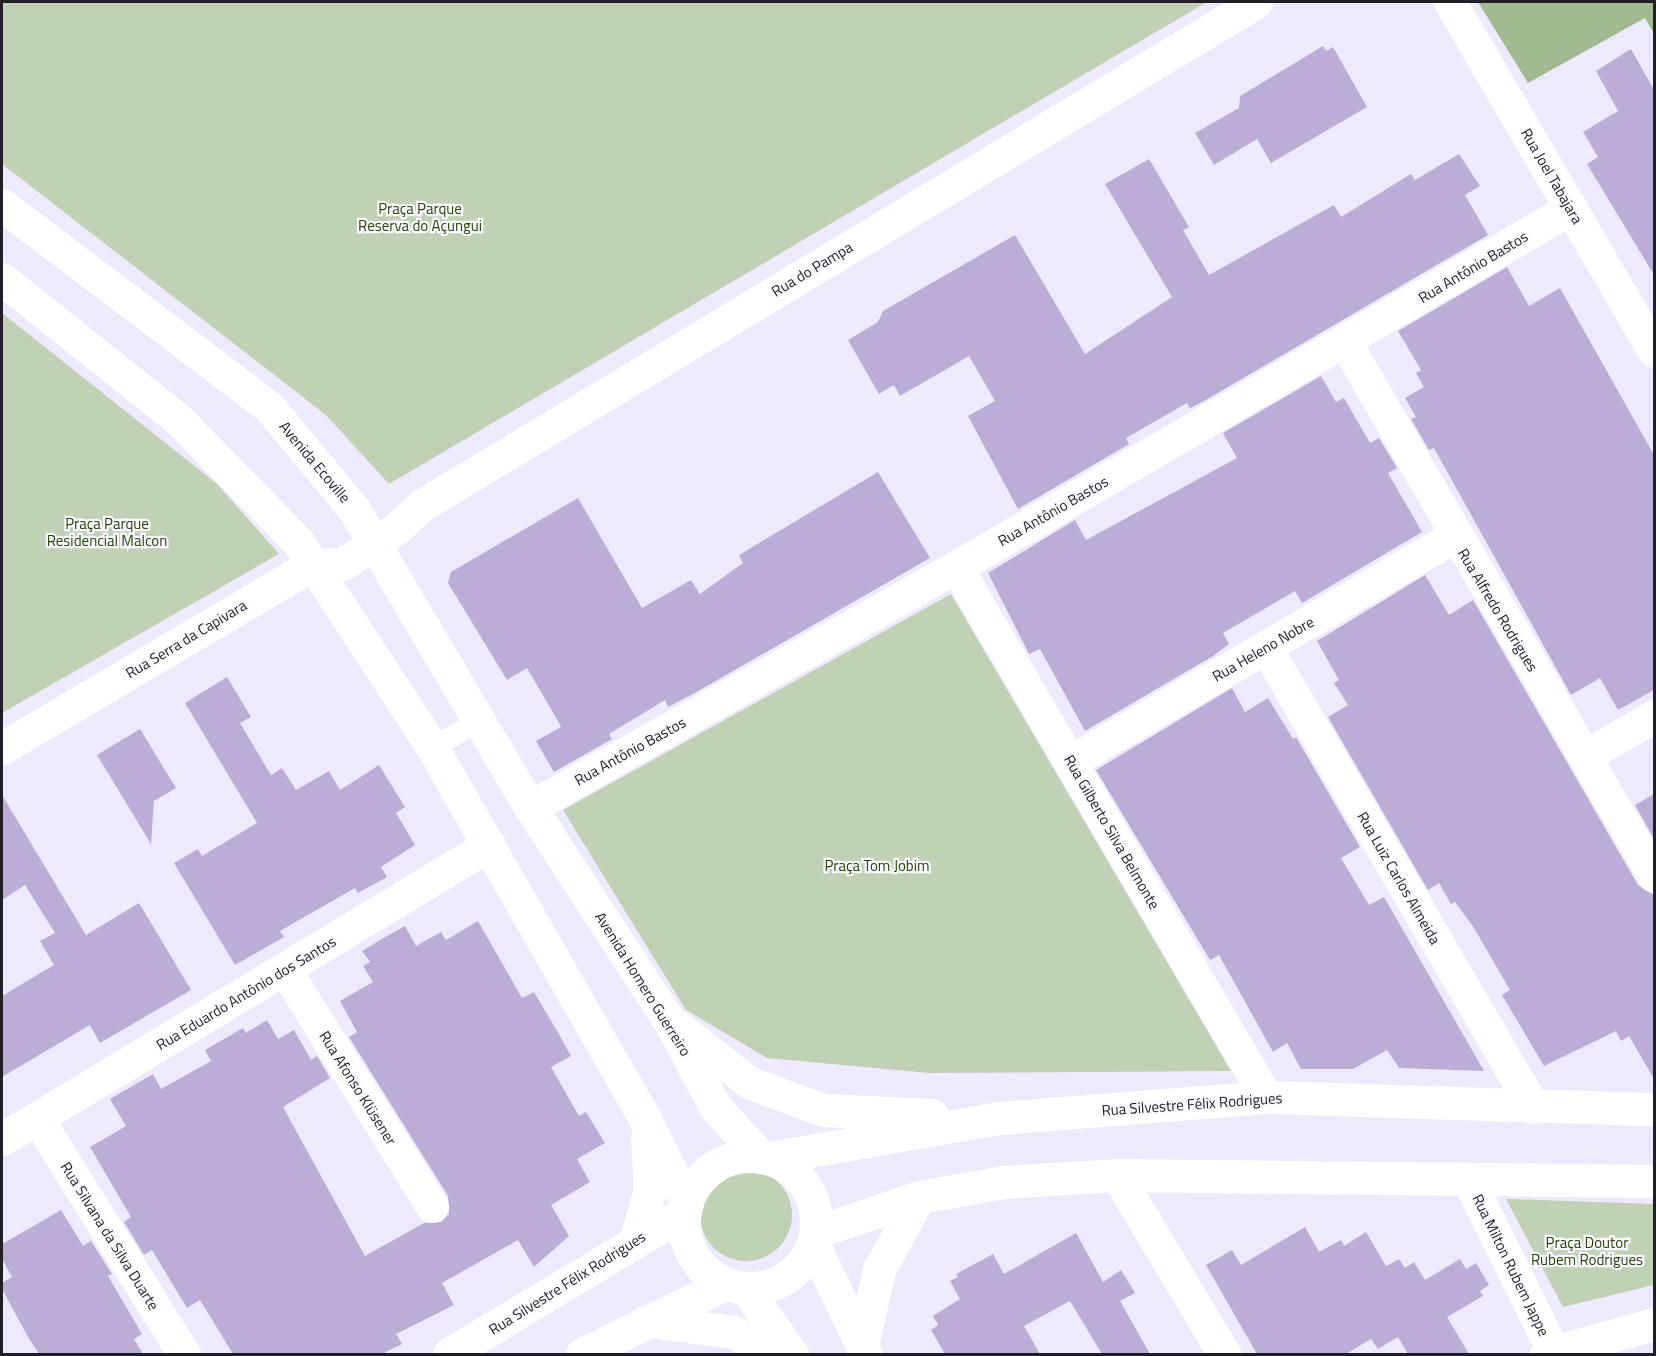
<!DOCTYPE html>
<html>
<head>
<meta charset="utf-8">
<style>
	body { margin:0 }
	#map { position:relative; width:1656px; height:1356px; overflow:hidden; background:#eeeafe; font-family:"Titillium Web",sans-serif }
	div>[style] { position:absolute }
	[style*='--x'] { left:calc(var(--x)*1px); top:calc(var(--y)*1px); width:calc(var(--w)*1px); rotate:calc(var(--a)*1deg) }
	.green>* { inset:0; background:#c0d1b6 }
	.round { border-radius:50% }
	.forest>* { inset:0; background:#a2ba92 }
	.building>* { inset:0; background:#bcadd7 }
	.lane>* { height:21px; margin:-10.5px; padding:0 10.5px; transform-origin:10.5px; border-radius:10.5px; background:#fff }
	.street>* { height:33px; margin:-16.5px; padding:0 16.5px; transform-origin:16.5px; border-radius:16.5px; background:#fff }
	.secondary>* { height:33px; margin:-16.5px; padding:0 16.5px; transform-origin:16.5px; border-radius:16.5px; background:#fff }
	.secondary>.ring { margin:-16.5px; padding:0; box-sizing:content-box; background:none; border:33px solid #fff; border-radius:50% }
	span { translate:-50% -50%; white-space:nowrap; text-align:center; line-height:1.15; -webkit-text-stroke:4.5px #faf9fe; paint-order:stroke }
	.street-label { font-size:15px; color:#211e27 }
	.park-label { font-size:15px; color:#274609 }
	.frame { position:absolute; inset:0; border:3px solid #211e27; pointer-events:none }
</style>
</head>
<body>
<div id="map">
	<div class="green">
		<i style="clip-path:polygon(2px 2px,1207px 2px,389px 484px,326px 415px,2px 164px)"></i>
		<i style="clip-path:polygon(2px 313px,216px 483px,279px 554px,2px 713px)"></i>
		<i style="clip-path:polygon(951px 594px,1231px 1071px,929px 1073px,767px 1058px,686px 1010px,563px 810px)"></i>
		<i class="round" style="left:700px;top:1169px;width:92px;height:92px"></i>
		<i style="clip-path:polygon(1506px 1199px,1654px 1204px,1654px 1285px,1563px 1307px)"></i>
	</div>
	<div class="forest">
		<i style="clip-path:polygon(1478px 2px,1654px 2px,1654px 34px,1645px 18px,1528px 83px)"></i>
	</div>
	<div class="building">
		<i style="clip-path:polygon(1323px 46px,1326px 51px,1333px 47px,1367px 107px,1271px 163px,1257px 139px,1214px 165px,1195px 133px,1239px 108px,1240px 96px)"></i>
		<i style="clip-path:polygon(1631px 49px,1654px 90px,1654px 275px,1587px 164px,1598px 157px,1583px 132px,1618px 111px,1596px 71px)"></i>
		<i style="clip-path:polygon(1459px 154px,1480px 186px,1465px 195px,1488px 235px,1204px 401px,1190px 408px,1187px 403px,1126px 438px,1129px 444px,1018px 509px,968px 416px,995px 401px,969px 356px,900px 396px,894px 385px,879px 394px,848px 340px,878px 322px,883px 311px,1015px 235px,1085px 354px,1172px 297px,1105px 184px,1149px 159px,1189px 227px,1183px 230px,1209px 275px,1334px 205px,1341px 217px,1411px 174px,1415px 180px)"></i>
		<i style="clip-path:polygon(1507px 267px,1529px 306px,1560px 288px,1654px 455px,1654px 690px,1618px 710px,1600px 678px,1571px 695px,1434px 448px,1429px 450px,1411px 419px,1416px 417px,1405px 398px,1424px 387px,1416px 373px,1421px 370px,1398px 331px)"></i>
		<i style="clip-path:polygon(1321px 376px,1336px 402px,1344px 398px,1370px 443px,1379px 438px,1397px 468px,1388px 473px,1422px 532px,1302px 603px,1295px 591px,1223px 633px,1229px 644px,1213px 656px,1085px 731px,1040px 649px,1029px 654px,988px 573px,1075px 520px,1086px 540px,1237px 458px,1223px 433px)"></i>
		<i style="clip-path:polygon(878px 472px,930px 558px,693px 694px,668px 707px,665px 700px,609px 734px,612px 739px,554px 772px,536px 741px,561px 727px,558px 721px,527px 668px,507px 680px,448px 583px,451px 572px,578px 498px,642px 608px,691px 580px,700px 594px,743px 563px,739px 555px)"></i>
		<i style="clip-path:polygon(1425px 575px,1449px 615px,1473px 600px,1638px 885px,1654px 895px,1654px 1079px,1629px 1036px,1621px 1041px,1616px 1031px,1544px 1066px,1502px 995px,1510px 990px,1474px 928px,1455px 902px,1451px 904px,1439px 883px,1428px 890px,1328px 717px,1348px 705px,1334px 683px,1339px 680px,1317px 641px)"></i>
		<i style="clip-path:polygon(227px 677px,251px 717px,240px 723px,271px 775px,282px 768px,296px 790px,329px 771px,340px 790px,379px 765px,405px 807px,396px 813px,415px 845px,381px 867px,387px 877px,358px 893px,355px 888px,280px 931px,284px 937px,235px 965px,174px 863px,198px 849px,202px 856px,257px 823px,185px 703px)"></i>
		<i style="clip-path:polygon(1232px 688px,1245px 712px,1268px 698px,1293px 739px,1296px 737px,1360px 847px,1341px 858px,1369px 905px,1384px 897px,1484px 1071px,1399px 1068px,1387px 1050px,1353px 1069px,1301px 1069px,1287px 1043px,1273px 1052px,1219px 955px,1210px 960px,1096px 770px)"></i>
		<i style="clip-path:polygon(140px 729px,176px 788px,154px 801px,151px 844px,97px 755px)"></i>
		<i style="clip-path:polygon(1654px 794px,1654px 839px,1635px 805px)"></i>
		<i style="clip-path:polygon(2px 795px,86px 935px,139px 903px,191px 990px,100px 1043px,90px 1025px,2px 1077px,2px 996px,54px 965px,40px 941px,55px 933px,25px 885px,2px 900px)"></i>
		<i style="clip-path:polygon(478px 921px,522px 998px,534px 992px,560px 1036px,571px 1056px,551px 1067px,579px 1116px,586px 1112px,605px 1143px,577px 1159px,590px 1182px,551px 1205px,569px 1236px,534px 1267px,518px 1240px,442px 1283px,454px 1305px,396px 1334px,402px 1344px,382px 1354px,233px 1354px,200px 1300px,187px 1308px,152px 1250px,144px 1255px,124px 1222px,131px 1217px,90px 1147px,126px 1126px,110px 1099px,153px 1074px,161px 1089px,211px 1061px,205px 1050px,243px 1028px,246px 1033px,267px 1020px,278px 1039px,294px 1030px,311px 1060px,317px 1056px,330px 1078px,283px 1107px,365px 1256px,424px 1223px,441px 1222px,449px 1214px,448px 1196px,349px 1037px,357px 1032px,340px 1001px,373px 982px,363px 966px,370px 962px,362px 951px,382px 939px,405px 926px,416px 946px,441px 932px,446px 940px)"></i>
		<i style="clip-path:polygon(61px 1210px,83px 1246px,91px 1241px,112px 1274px,108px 1276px,142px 1334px,134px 1339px,143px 1354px,39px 1354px,28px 1337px,2px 1289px,2px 1283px,12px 1277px,2px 1259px,2px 1244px)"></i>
		<i style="clip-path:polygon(1305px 1227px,1319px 1252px,1341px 1240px,1344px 1246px,1366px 1232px,1386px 1266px,1399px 1259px,1405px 1268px,1414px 1262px,1425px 1280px,1460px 1259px,1466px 1269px,1476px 1263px,1489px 1285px,1480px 1291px,1483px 1296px,1447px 1317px,1469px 1354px,1408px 1354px,1398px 1337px,1378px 1349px,1371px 1339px,1346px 1354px,1257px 1354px,1206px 1265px,1232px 1250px,1241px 1265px)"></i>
		<i style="clip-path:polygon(1076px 1233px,1103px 1282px,1121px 1270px,1135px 1293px,1120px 1301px,1150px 1354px,1102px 1354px,1070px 1301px,1024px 1326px,1040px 1354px,945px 1354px,931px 1330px,938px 1325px,933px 1316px,960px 1299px,950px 1281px,958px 1277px,956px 1274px,993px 1254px,1004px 1274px)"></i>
	</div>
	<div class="lane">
		<i style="--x:432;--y:747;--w:53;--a:-29.5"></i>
	</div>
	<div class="street">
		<i style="--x:1450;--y:2;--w:404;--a:59.7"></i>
		<i style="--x:1345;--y:342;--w:617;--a:59.94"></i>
		<i style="--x:956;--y:567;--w:614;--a:59.68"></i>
		<i style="--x:1266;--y:648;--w:531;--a:59.81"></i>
		<i style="--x:2;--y:748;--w:360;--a:-30.6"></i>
		<i style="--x:312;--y:565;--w:31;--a:-2"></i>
		<i style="--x:343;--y:564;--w:65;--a:-33.7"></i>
		<i style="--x:397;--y:528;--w:34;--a:-43"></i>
		<i style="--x:422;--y:505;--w:974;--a:-31.09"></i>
		<i style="--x:1585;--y:756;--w:80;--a:-30.1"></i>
		<i style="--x:1071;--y:761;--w:444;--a:-30.4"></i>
		<i style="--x:530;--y:807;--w:489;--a:-29.4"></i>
		<i style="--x:956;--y:567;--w:712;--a:-30.27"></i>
		<i style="--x:285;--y:970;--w:278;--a:58.1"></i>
		<i style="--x:37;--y:1118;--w:278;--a:58.1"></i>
		<i style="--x:2;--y:1139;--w:569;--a:-31.12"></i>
		<i style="--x:1117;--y:1175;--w:209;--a:59.1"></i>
		<i style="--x:1468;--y:1179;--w:192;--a:63.7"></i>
		<i style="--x:813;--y:1244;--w:122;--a:64.3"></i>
		<i style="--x:746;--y:1289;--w:80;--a:54.7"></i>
		<i style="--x:648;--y:1321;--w:87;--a:7.3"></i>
		<i style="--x:734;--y:1332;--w:41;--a:32.2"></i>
		<i style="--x:449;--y:1354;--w:275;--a:-31"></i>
		<i style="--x:582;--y:1354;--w:159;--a:-26.1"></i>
		<i style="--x:1546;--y:1354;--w:112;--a:-15.5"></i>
	</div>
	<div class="secondary">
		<i style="--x:2;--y:205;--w:335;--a:37.1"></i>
		<i style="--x:269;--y:407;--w:131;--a:50.3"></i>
		<i style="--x:353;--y:508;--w:347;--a:59.4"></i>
		<i style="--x:530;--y:807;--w:255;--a:57"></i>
		<i style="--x:669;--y:1021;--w:99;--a:61.6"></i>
		<i style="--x:716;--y:1108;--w:67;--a:47.4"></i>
		<i style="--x:2;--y:279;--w:223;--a:38.5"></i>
		<i style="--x:177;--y:418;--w:173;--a:45.7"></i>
		<i style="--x:298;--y:542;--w:245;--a:56.8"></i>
		<i style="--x:432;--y:747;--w:433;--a:60.2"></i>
		<i style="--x:647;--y:1123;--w:90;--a:63.7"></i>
		<i style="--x:678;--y:1027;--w:91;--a:37.9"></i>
		<i style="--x:750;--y:1083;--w:78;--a:20.3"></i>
		<i style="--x:823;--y:1110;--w:109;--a:2.6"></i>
		<i class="ring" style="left:684px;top:1156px;width:99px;height:99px"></i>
		<i style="--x:769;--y:1158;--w:233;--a:-9.9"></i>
		<i style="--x:999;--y:1118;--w:268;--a:-4.5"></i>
		<i style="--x:1266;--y:1097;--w:388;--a:1.8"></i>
		<i style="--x:816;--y:1232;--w:109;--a:-18.8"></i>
		<i style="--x:919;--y:1197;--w:86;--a:-10"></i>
		<i style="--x:1004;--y:1182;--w:113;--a:-3.5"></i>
		<i style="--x:1117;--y:1175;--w:537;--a:0.64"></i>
		<i style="--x:636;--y:1239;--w:52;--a:-74.4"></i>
		<i style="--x:650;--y:1189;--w:52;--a:-93.3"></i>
		<i style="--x:862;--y:1346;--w:78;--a:-77.4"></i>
		<i style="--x:879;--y:1270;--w:83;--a:-61.3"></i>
	</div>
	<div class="street-label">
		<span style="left:1552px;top:176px;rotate:60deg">Rua Joel Tabajara</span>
		<span style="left:1473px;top:267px;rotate:-31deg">Rua Antônio Bastos</span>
		<span style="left:812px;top:269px;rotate:-31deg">Rua do Pampa</span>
		<span style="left:315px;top:462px;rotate:50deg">Avenida Ecoville</span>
		<span style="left:1053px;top:511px;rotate:-30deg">Rua Antônio Bastos</span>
		<span style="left:1498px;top:610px;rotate:59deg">Rua Alfredo Rodrigues</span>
		<span style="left:186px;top:639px;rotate:-31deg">Rua Serra da Capivara</span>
		<span style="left:1263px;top:649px;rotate:-30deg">Rua Heleno Nobre</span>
		<span style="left:630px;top:751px;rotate:-29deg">Rua Antônio Bastos</span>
		<span style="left:1112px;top:832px;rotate:60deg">Rua Gilberto Silva Belmonte</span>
		<span style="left:1399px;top:878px;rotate:60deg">Rua Luiz Carlos Almeida</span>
		<span style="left:643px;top:984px;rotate:58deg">Avenida Homero Guerreiro</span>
		<span style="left:246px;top:993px;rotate:-31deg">Rua Eduardo Antônio dos Santos</span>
		<span style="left:358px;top:1088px;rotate:58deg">Rua Afonso Klüsener</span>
		<span style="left:1192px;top:1104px;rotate:-4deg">Rua Silvestre Félix Rodrigues</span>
		<span style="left:110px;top:1236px;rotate:58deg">Rua Silvana da Silva Duarte</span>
		<span style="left:1511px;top:1265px;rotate:64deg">Rua Milton Rubem Jappe</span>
		<span style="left:567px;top:1283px;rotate:-32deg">Rua Silvestre Félix Rodrigues</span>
	</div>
	<div class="park-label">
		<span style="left:420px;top:217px">Praça Parque<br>Reserva do Açungui</span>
		<span style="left:107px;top:532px">Praça Parque<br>Residencial Malcon</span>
		<span style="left:877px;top:866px">Praça Tom Jobim</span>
		<span style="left:1587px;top:1251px">Praça Doutor<br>Rubem Rodrigues</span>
	</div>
	<div class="frame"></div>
</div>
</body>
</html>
